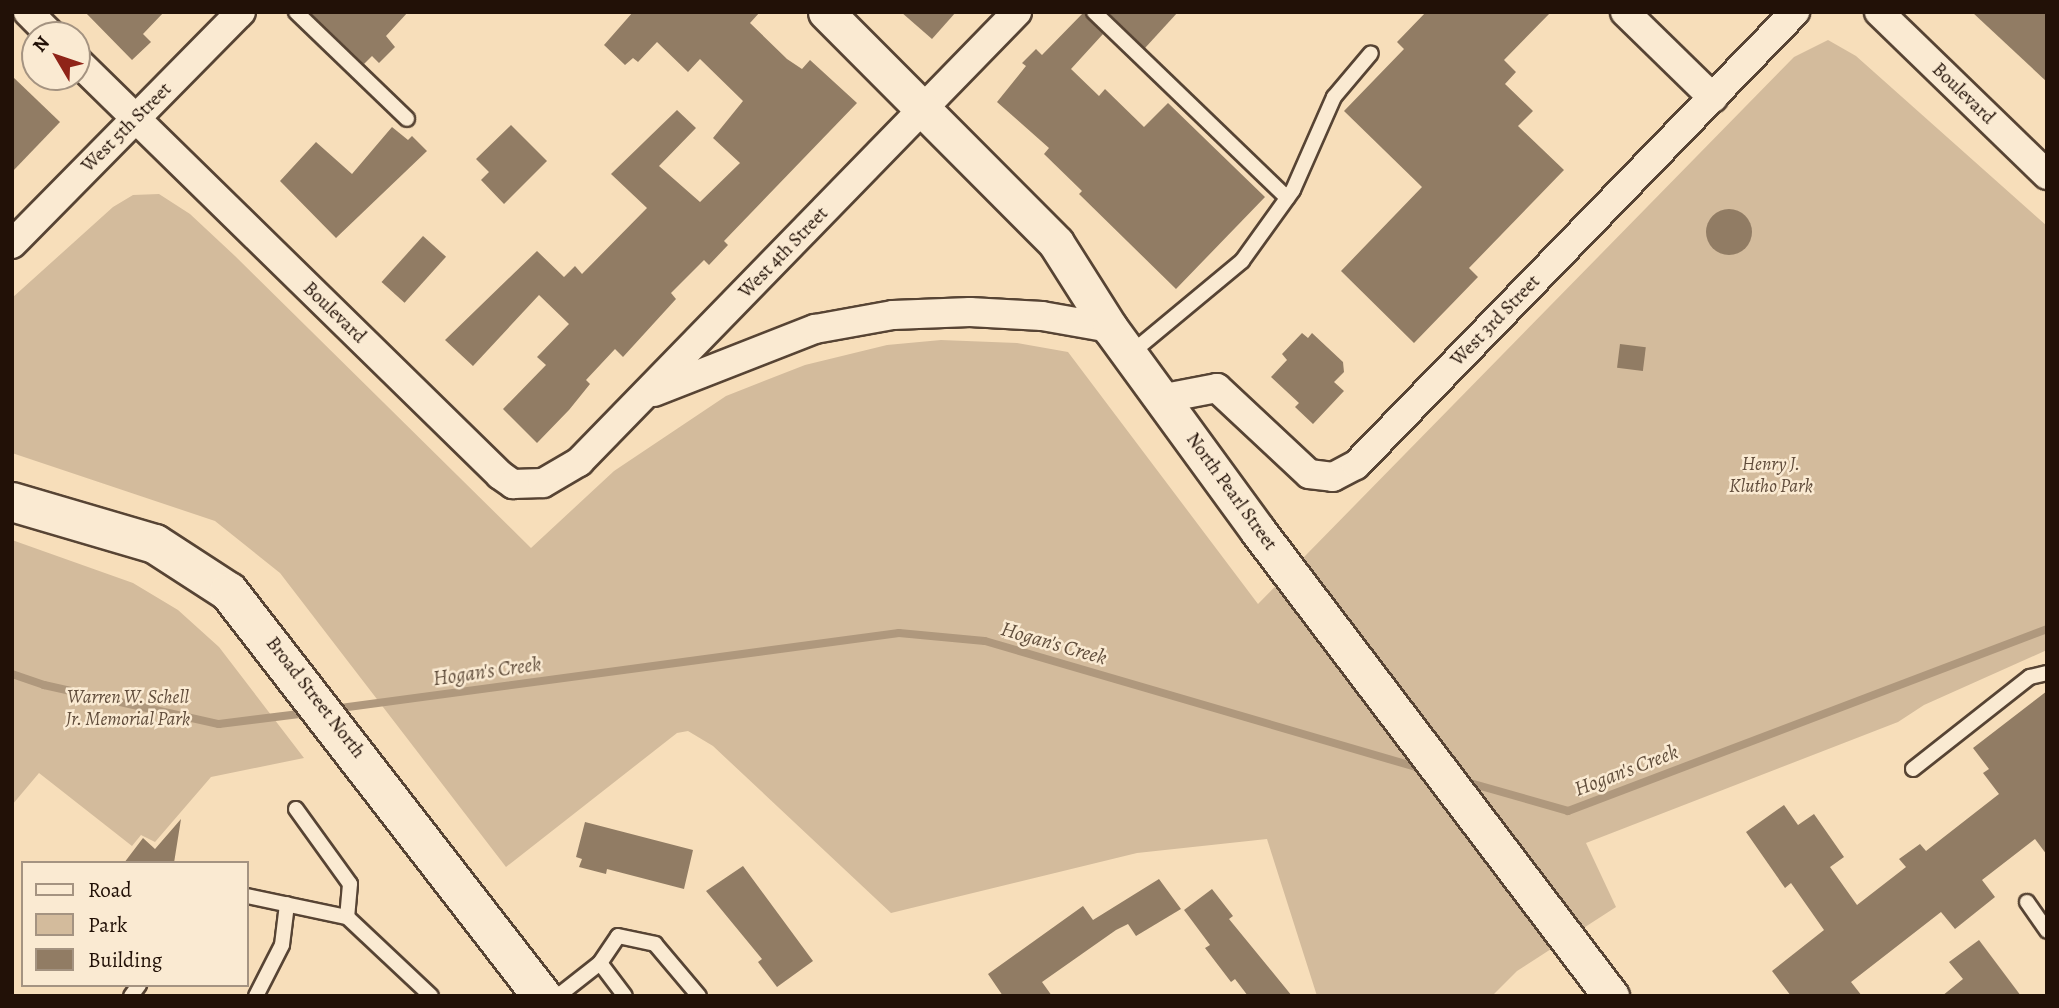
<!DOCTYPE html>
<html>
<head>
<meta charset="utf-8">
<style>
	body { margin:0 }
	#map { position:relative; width:2059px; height:1008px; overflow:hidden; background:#f7deba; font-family:Alegreya,serif }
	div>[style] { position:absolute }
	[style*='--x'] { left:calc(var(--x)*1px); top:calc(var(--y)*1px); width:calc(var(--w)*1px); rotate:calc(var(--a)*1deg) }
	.green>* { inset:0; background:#d3bb9c }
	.stream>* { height:8px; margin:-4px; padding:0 4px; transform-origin:4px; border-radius:4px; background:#af987d }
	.building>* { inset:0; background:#917c64; transform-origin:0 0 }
	.round { border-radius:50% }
	.roads { filter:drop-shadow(2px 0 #574434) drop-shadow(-2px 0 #574434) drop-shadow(0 2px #574434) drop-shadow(0 -2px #574434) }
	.service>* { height:14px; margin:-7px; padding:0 7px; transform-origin:7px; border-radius:7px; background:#faead2 }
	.minor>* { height:28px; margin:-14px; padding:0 14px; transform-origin:14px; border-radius:14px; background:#faead2 }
	.tertiary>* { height:35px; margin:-17.5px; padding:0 17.5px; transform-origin:17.5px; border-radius:17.5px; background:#faead2 }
	.secondary>* { height:38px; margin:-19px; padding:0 19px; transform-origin:19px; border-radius:19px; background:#faead2 }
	span { translate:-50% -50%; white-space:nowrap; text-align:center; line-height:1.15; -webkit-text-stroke:5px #faead2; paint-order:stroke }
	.street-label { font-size:19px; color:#221107 }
	.park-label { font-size:19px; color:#604c3b; font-style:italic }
	.water-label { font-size:21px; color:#614e3c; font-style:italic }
	.frame { position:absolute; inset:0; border:14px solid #221107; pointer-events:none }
	.legend { position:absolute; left:21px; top:861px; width:228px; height:126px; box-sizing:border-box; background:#faead2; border:2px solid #a49381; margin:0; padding:9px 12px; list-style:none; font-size:21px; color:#221107 }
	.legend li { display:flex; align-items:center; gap:14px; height:35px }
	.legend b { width:35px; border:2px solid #a49381 }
	.north { position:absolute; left:21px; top:21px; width:70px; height:70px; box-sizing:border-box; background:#faead2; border:2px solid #a49381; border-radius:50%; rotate:309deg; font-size:19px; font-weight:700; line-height:28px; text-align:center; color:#221107 }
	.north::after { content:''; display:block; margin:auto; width:24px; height:32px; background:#8f2418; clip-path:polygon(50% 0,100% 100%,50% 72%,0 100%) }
</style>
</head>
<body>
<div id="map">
	<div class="green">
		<i style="clip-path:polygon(1828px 40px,1856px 56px,2047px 226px,2047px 650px,1924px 705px,1898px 722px,1586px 843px,1616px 907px,1517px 971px,1492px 996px,1317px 996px,1267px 839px,1137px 853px,891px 913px,713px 746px,688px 731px,677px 733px,506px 867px,280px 573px,215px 521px,12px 453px,12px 298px,113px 207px,133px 195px,159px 194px,190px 214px,235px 256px,531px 548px,614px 471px,726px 396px,805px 365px,887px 345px,941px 340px,1017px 343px,1068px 352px,1258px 604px,1794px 57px)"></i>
		<i style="clip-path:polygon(12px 540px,133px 583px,178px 610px,219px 647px,304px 758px,211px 777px,155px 842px,141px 835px,132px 846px,39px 773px,12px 805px)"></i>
	</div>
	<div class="stream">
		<i style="--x:12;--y:674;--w:34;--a:19"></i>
		<i style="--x:44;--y:685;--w:179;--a:12.6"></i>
		<i style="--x:219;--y:724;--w:89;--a:-7.1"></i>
		<i style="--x:333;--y:709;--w:571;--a:-7.65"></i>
		<i style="--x:899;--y:633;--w:86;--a:5.3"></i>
		<i style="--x:985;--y:641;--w:457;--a:16.3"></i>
		<i style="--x:1463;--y:781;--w:109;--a:15.9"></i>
		<i style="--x:1568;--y:811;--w:512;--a:-20.8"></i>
	</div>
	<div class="building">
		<i style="clip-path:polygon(85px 12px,164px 12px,143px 34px,151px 42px,132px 60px)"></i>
		<i style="clip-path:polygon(310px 12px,408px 12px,386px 36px,395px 47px,379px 63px,372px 56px,364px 64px)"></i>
		<i style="clip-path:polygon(633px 12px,760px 12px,750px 23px,787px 59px,802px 69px,810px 60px,857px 103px,724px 241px,728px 245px,709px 265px,704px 260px,671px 293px,676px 299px,623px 357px,615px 349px,586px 380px,590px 384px,569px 410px,537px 443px,503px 409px,546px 365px,537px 357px,569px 324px,539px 295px,473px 366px,445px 340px,537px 251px,564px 277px,575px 266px,582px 274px,647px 208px,611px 174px,677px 110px,696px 128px,659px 166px,700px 202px,740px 163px,713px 138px,743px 101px,700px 59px,688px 72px,657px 42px,638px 62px,633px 58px,625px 65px,604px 45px)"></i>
		<i style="clip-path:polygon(901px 12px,956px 12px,932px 39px)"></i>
		<i style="clip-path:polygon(1084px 12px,1103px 34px,1071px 69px,1099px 96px,1105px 89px,1144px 127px,1168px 103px,1265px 197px,1176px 289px,1079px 194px,1082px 191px,1044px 154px,1049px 148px,997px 102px,1026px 66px,1022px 63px,1036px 49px,1042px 55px)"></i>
		<i style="clip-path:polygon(1108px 12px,1178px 12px,1145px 48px)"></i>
		<i style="clip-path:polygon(1426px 12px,1551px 12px,1504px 60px,1516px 72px,1505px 84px,1533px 111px,1518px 126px,1564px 170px,1469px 268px,1478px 277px,1414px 343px,1341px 271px,1422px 187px,1344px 111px,1404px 49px,1397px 42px)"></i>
		<i style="clip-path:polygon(1972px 12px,2047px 12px,2047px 82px)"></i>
		<i style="clip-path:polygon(12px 76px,60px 122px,12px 172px)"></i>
		<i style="clip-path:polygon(511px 125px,547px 161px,504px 204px,481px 180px,489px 172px,476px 159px)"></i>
		<i style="clip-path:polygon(392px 127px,408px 140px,412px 136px,427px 151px,336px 238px,280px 181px,316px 142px,352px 174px)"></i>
		<i class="round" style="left:1706px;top:209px;width:46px;height:46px"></i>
		<i style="left:423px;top:236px;width:31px;height:62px;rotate:42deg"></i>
		<i style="clip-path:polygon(1302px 333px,1308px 338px,1312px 333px,1343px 362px,1344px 372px,1334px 382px,1344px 391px,1313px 424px,1295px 407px,1299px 403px,1271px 377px,1287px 360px,1282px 354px)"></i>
		<i style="left:1620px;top:344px;width:26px;height:24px;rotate:7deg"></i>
		<i style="clip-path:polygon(2047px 691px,2047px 855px,2035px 839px,1982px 880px,1995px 897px,1955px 929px,1941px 912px,1851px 982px,1862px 996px,1791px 996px,1772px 971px,1824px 930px,1791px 883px,1785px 888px,1746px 832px,1784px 805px,1798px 825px,1814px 814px,1844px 857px,1830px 867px,1857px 905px,1906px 867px,1899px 859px,1920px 844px,1926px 851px,1999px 794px,1983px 773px,1989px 769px,1973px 748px)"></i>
		<i style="clip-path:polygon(181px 819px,174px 863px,124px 863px,143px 838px,155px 849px)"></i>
		<i style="clip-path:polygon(585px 822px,693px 850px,684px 889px,607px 869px,606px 874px,579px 867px,582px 859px,576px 857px)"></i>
		<i style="clip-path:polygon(743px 866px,813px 961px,777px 987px,758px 962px,762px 959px,706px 891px)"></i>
		<i style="clip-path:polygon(1159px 879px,1181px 909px,1136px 936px,1128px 924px,1116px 930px,1042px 982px,1052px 996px,1003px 996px,988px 974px,1083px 906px,1093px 920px)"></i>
		<i style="clip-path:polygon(1212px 889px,1233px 916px,1229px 919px,1292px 996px,1248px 996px,1235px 979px,1231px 982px,1205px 948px,1210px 945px,1184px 910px)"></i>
		<i style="clip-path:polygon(1979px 940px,2021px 996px,1942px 996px,1963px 979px,1949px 962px)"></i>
	</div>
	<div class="roads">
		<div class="service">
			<i style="--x:296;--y:12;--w:154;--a:43.9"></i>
			<i style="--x:1094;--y:12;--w:268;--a:43.9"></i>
			<i style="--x:1130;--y:354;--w:146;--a:-39.7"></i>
			<i style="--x:1242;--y:261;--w:87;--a:-54.3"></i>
			<i style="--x:1293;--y:190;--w:102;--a:-66.2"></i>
			<i style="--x:1334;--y:97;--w:57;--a:-49.9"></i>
			<i style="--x:1913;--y:769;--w:149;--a:-38.2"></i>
			<i style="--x:2030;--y:677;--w:17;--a:-13"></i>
			<i style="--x:296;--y:809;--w:92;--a:54.2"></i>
			<i style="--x:350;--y:884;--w:33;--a:95"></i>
			<i style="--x:247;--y:896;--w:102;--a:11.9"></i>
			<i style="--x:347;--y:917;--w:115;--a:43.2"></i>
			<i style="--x:2027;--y:902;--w:35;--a:55"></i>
			<i style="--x:600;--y:963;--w:32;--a:-56"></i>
			<i style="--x:618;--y:936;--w:38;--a:12"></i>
			<i style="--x:655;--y:944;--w:68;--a:49.8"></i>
			<i style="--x:131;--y:996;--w:14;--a:-54"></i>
			<i style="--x:256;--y:996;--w:57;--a:-63"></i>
			<i style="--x:282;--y:945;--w:41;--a:-83"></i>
			<i style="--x:558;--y:996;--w:53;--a:-38.2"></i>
			<i style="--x:600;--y:963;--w:41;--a:52.9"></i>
		</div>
		<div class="minor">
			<i style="--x:28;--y:12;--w:33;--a:45"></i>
			<i style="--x:1625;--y:12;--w:123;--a:44.3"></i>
			<i style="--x:1879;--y:12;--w:234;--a:44.1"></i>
			<i style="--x:77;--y:61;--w:592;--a:44.38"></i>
			<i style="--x:500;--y:475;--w:16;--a:35"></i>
			<i style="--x:513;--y:484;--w:30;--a:-2"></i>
			<i style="--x:543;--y:483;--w:42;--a:-30.3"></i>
			<i style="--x:579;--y:462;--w:628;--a:-45.77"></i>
			<i style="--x:12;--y:244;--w:326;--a:-45.4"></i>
			<i style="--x:654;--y:392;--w:173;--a:-21.4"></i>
			<i style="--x:815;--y:329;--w:79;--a:-10.2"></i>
			<i style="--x:893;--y:315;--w:77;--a:-2.2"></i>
			<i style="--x:970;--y:312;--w:72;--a:3.2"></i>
			<i style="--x:1042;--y:316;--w:69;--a:10"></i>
			<i style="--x:1165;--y:398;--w:53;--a:-10.9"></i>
			<i style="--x:1217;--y:388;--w:126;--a:43.1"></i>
			<i style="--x:1309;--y:474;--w:24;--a:7"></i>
			<i style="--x:1333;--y:477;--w:26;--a:-28"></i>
			<i style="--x:1356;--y:465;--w:631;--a:-45.9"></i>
		</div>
		<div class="tertiary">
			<i style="--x:826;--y:12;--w:326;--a:45.1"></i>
			<i style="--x:1056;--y:243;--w:101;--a:57.6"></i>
			<i style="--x:1110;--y:328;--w:251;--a:53.9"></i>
			<i style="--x:1258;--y:531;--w:584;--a:52.8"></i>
		</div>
		<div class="secondary">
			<i style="--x:12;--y:502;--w:149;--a:16.4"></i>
			<i style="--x:155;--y:544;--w:88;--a:33"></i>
			<i style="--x:229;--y:592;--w:511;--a:52.23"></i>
		</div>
	</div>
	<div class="street-label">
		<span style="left:1963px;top:94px;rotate:44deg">Boulevard</span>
		<span style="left:127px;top:128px;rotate:-45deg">West 5th Street</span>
		<span style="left:784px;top:253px;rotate:-46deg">West 4th Street</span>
		<span style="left:334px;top:313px;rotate:44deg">Boulevard</span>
		<span style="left:1496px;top:321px;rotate:-46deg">West 3rd Street</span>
		<span style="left:1231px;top:492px;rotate:54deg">North Pearl Street</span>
		<span style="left:315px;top:698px;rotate:52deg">Broad Street North</span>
	</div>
	<div class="park-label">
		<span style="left:1771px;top:476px">Henry J.<br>Klutho Park</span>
		<span style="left:128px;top:709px">Warren W. Schell<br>Jr. Memorial Park</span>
	</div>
	<div class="water-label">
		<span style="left:1054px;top:643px;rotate:16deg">Hogan's Creek</span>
		<span style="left:487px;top:671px;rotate:-8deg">Hogan's Creek</span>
		<span style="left:1626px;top:770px;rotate:-21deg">Hogan's Creek</span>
	</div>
	<div class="frame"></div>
	<ul class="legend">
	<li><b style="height:9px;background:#faead2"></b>Road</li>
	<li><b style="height:19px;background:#d3bb9c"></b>Park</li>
	<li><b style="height:19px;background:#917c64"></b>Building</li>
	</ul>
	<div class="north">N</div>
</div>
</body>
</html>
